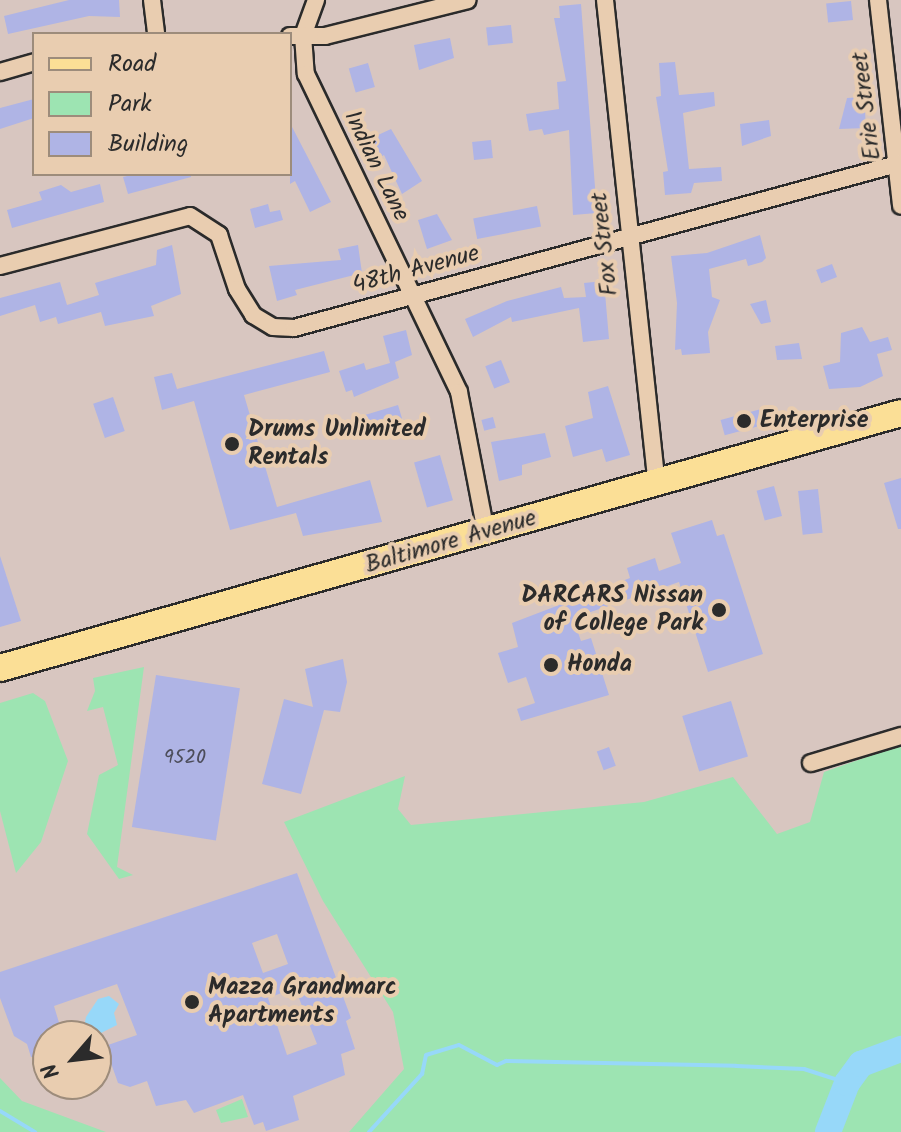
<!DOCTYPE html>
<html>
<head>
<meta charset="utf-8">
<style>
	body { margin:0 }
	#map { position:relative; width:901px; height:1132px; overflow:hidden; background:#d8c6c0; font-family:Kalam,sans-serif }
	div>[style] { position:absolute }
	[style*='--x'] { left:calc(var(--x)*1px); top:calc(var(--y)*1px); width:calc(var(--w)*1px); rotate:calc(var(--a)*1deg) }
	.green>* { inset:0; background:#9de4b2 }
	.water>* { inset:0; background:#97d8f9 }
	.stream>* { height:4px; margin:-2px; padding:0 2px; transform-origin:2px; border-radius:2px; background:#97d8f9 }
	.river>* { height:26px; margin:-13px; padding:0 13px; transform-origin:13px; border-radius:13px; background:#97d8f9 }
	.building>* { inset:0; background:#afb4e5; transform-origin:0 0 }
	.roads { filter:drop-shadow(2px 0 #2b2b2b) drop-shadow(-2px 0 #2b2b2b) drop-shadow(0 2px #2b2b2b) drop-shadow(0 -2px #2b2b2b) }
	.street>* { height:16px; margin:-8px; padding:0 8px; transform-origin:8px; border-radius:8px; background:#e9cdb0 }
	.primary>* { height:26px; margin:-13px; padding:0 13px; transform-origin:13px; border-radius:13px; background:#fbdf96 }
	.dots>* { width:22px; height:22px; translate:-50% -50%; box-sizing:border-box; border:4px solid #e9cdb0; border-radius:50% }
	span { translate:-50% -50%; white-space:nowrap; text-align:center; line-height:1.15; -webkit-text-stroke:8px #e9cdb0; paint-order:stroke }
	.number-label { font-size:20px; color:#4c4d5a }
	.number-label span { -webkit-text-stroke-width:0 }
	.street-label { font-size:24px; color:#2b2b2b }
	.poi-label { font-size:24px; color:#2b2b2b; font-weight:700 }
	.left { translate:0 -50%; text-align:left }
	.right { translate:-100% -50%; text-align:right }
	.legend { position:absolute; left:32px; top:32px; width:260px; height:144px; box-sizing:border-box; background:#e9cdb0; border:2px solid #9d8c7b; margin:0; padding:10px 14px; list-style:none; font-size:24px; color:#2b2b2b }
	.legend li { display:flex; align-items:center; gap:16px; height:40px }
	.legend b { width:40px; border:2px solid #9d8c7b }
	.north { position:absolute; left:32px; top:1020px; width:80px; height:80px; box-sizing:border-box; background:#e9cdb0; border:2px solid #9d8c7b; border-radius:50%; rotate:242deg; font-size:22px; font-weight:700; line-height:32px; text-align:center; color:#2b2b2b }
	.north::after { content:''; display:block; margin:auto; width:28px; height:36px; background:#2b2b2b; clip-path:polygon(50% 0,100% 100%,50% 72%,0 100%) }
</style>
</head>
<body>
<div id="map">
	<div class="green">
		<i style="clip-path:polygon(144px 667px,117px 867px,133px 875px,119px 879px,87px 834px,99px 775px,118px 765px,103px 707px,87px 711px,95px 691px,93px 678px)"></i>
		<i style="clip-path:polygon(33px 693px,45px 701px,68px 761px,41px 842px,16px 873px,0 811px,0 703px)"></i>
		<i style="clip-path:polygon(901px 745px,901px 1132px,349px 1132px,404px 1069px,393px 1012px,323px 901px,284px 822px,405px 776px,398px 809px,411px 825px,644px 802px,733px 777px,777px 834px,810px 822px,824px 772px)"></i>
		<i style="clip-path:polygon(0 1078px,22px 1101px,106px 1132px,0 1132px)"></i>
		<i style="clip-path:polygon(242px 1099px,248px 1117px,221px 1123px,216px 1110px)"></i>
	</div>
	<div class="water">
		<i style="clip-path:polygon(109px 996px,119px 1004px,114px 1013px,117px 1025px,95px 1036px,84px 1027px,86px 1017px,98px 999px)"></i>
	</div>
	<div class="stream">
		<i style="--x:0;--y:1111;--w:41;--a:31"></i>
		<i style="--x:369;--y:1132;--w:79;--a:-47.6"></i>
		<i style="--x:422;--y:1074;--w:19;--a:-78"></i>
		<i style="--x:426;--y:1055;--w:34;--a:-17"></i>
		<i style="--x:459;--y:1045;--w:43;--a:27.8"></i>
		<i style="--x:497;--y:1065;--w:10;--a:-24"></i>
		<i style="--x:506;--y:1061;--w:230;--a:1.2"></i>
		<i style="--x:736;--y:1066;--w:68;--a:2.5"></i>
		<i style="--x:804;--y:1069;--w:45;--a:18"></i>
	</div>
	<div class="river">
		<i style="--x:828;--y:1132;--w:53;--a:-68.8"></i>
		<i style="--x:847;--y:1083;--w:24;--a:-54"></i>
		<i style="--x:861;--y:1064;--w:43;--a:-20.6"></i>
	</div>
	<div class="building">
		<i style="clip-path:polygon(69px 0,119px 0,120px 17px,89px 16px,8px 34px,4px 16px)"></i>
		<i style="left:851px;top:1px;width:19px;height:25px;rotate:84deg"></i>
		<i style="clip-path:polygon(581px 4px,597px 213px,573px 215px,569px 130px,544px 135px,542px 129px,529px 131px,526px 114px,559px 109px,557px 82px,566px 81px,554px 18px,560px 18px,559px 6px)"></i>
		<i style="left:511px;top:25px;width:18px;height:25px;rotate:84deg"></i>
		<i style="clip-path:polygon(450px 38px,454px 58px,419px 70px,414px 45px)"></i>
		<i style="clip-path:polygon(675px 62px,679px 95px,714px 92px,715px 106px,683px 113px,689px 169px,721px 167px,722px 181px,694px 183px,691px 193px,665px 195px,663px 172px,668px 171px,656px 97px,661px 96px,659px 63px)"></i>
		<i style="left:368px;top:63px;width:25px;height:20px;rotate:74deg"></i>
		<i style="clip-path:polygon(864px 97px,866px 128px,839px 129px,847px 98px)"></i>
		<i style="clip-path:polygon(34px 99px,34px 118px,0 129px,0 108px)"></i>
		<i style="clip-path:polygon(769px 120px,771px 136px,742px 146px,740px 124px)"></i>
		<i style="clip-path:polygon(290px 123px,331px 202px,310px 212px,295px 181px,290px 184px)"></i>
		<i style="clip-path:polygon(391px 129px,422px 181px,402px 194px,384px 155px,375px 160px,365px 141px)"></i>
		<i style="left:491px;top:140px;width:18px;height:19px;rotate:84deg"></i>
		<i style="clip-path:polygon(135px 174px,191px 174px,191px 177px,128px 194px,123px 177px)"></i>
		<i style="clip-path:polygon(100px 184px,104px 202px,12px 228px,7px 210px,42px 200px,39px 192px,61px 185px,71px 192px)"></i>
		<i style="clip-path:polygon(268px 204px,270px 212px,280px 210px,283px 220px,255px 228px,250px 209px)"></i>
		<i style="left:537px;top:206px;width:21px;height:65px;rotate:79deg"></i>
		<i style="clip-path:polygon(437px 214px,452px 240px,427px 249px,418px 220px)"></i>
		<i style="clip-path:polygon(760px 235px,766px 258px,762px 262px,748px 266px,746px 259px,709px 269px,712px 297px,720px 300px,708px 332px,710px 353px,682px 355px,681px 349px,675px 350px,677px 303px,671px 256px,707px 253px)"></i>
		<i style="clip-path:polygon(172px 245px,181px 294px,151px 306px,154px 316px,105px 326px,101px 312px,58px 324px,56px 317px,40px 322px,35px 305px,0 316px,0 298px,60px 282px,67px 305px,99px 295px,95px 283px,156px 265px,157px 250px)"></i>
		<i style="clip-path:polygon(358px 245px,362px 273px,295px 290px,297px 295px,277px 301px,269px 266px,341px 260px,338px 249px)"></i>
		<i style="left:832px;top:264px;width:14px;height:17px;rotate:69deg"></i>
		<i style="clip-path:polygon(604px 281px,609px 339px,583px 342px,579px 308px,512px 322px,511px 317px,473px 337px,465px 319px,507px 301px,561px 287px,564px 298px,586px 297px,584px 283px)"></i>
		<i style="clip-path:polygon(766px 300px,771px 322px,761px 324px,750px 304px)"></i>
		<i style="clip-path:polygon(862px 327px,870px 342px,888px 337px,892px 350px,877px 354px,883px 376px,860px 387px,829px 389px,823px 366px,840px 362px,841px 333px)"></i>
		<i style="clip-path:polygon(406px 330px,412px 355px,395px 362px,399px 378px,354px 397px,352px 390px,346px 392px,339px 371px,364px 363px,366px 370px,390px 363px,383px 336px)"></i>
		<i style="clip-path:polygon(799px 343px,802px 359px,777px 360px,775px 346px)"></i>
		<i style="clip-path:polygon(324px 351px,330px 372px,244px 395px,277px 507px,370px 480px,382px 522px,303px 536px,296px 513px,230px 530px,194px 401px,162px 410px,154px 377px,172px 373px,177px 389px)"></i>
		<i style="left:501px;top:360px;width:24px;height:17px;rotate:68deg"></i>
		<i style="clip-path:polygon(608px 386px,630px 455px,606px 462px,602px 449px,573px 457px,565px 426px,593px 418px,588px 392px)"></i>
		<i style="left:113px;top:397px;width:36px;height:21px;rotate:71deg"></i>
		<i style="left:398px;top:405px;width:14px;height:38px;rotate:73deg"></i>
		<i style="left:765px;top:408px;width:16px;height:46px;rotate:75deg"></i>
		<i style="left:493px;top:417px;width:11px;height:12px;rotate:75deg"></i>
		<i style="clip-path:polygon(545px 433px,551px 457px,522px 465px,522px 475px,499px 481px,491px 442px)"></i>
		<i style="left:440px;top:455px;width:47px;height:27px;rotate:74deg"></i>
		<i style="clip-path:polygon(901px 478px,901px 529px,898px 529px,884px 483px)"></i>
		<i style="left:774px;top:486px;width:31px;height:18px;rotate:75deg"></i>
		<i style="left:818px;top:489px;width:44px;height:20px;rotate:84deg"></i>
		<i style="clip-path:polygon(712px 520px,717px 536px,724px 534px,763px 654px,708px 672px,679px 582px,573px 618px,581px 641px,591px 638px,609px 695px,521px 721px,517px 709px,535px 703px,526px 677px,508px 683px,498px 653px,518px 647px,512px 623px,630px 578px,627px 568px,655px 558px,659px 571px,681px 563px,671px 533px)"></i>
		<i style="clip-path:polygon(0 556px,21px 621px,0 627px)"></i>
		<i style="clip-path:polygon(343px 659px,347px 682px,340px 712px,324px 710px,301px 794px,262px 784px,284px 699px,313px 707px,305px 669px)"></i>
		<i style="left:156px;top:675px;width:85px;height:154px;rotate:9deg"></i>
		<i style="left:731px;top:701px;width:58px;height:51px;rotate:73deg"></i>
		<i style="left:609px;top:747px;width:20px;height:13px;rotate:70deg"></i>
		<i style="clip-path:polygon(evenodd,297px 873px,351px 1018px,346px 1021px,355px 1049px,341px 1054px,345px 1075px,293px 1096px,299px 1120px,266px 1131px,263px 1122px,254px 1125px,243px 1095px,194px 1113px,186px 1100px,156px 1106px,147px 1081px,130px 1087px,118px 1083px,105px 1046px,137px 1035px,117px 984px,54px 1006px,63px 1036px,48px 1036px,48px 1057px,31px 1057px,27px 1044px,14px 1036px,0 998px,0 972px,297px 873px,277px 934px,288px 964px,263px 973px,252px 943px,277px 934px,297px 873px,295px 988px,317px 1044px,287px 1055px,268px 998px,295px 988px)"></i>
	</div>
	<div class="roads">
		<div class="street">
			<i style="--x:152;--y:0;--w:34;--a:83"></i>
			<i style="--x:316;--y:0;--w:37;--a:110"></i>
			<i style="--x:303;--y:35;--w:39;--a:86"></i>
			<i style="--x:306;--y:74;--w:353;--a:64.3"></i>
			<i style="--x:459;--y:392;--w:143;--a:79.1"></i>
			<i style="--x:605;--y:0;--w:486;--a:83.9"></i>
			<i style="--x:878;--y:0;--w:207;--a:83.6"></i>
			<i style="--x:290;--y:36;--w:35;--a:0"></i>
			<i style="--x:325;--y:36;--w:147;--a:-14.1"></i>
			<i style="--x:0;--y:72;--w:35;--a:-16"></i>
			<i style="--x:0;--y:266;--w:196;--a:-14.7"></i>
			<i style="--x:190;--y:216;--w:35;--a:33"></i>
			<i style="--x:219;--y:235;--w:57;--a:71.6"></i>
			<i style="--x:237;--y:289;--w:31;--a:58"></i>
			<i style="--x:253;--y:315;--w:23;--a:31"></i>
			<i style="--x:273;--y:327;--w:21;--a:3"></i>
			<i style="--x:294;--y:328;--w:629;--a:-15.21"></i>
			<i style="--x:811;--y:763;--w:94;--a:-16.7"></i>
		</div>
		<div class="primary">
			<i style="--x:0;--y:668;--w:936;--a:-15.8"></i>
		</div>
	</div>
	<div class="dots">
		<i style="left:744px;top:421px;background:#2b2b2b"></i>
		<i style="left:232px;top:444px;background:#2b2b2b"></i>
		<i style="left:719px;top:610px;background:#2b2b2b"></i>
		<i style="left:551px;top:665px;background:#2b2b2b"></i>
		<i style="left:192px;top:1002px;background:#2b2b2b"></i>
	</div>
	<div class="number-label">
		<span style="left:185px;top:758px">9520</span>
	</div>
	<div class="street-label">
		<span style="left:867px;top:106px;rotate:-97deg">Erie Street</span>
		<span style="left:376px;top:166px;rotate:64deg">Indian Lane</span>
		<span style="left:605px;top:244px;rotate:-96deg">Fox Street</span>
		<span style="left:416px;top:270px;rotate:-15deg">48th Avenue</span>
		<span style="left:451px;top:542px;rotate:-16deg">Baltimore Avenue</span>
	</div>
	<div class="poi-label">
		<span class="left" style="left:760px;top:421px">Enterprise</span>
		<span class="left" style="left:248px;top:444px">Drums Unlimited<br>Rentals</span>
		<span class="right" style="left:703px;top:610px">DARCARS Nissan<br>of College Park</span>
		<span class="left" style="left:567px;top:665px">Honda</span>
		<span class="left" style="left:208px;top:1002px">Mazza Grandmarc<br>Apartments</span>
	</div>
	<ul class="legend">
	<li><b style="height:10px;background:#fbdf96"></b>Road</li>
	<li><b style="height:22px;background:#9de4b2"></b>Park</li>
	<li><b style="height:22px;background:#afb4e5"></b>Building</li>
	</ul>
	<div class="north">N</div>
</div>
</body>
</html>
